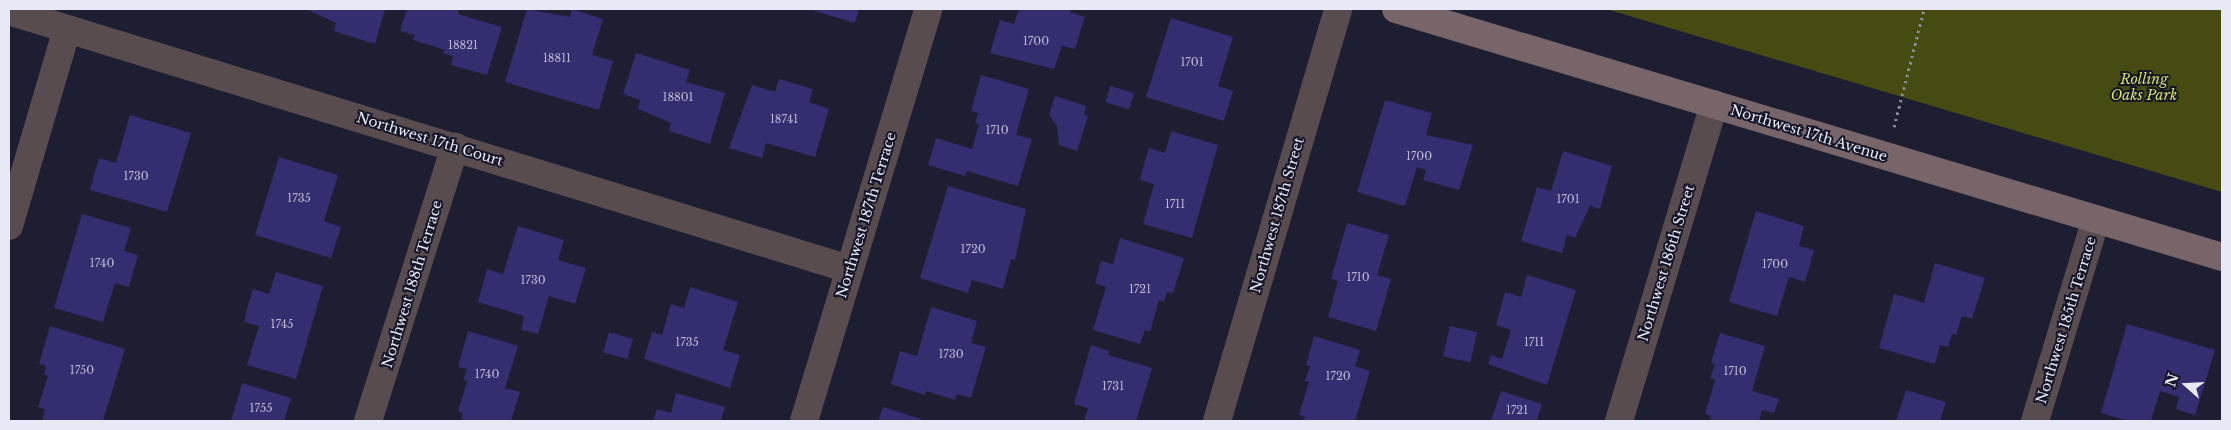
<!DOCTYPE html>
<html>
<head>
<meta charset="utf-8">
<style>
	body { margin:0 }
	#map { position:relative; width:2231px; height:430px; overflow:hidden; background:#1d1e31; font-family:"Libre Baskerville",serif }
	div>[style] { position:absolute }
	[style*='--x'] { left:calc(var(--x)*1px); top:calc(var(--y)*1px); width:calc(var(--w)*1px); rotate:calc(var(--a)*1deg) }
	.green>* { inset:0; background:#474b11 }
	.building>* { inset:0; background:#332e70; transform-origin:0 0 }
	.path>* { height:3px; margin-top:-1.5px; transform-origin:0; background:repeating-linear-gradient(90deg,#8a8b9c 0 2.5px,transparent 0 6.5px) }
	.street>* { height:28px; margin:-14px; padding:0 14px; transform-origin:14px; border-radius:14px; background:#584c4f }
	.secondary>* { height:28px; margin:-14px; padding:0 14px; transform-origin:14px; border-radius:14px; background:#786569 }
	span { translate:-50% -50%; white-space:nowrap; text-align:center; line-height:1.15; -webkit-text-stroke:4px #141527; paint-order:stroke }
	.number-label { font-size:11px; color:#bbbad5 }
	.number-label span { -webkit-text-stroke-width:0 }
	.park-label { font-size:14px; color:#d6df6c; font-style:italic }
	.street-label { font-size:14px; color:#e8e9f7 }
	.frame { position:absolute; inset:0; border:10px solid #e8e9f7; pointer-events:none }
	.north { position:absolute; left:2161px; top:360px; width:50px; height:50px; -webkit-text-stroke:4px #141527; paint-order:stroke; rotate:289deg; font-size:14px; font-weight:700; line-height:20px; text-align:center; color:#e8e9f7 }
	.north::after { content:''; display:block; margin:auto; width:18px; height:22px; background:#e8e9f7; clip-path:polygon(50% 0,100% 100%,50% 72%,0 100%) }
</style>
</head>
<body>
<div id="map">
	<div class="green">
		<i style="clip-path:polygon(1606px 9px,2222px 9px,2222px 192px)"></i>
	</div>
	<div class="building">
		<i style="clip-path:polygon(306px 9px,385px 9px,375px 44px,334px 31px,336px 23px)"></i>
		<i style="clip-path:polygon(407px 9px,459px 9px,458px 14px,502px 27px,487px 75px,451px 65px,453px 56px,443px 53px,445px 50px,413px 40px,415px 35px,400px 31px)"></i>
		<i style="clip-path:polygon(527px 9px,570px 17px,572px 9px,603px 19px,592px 55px,613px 61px,599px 110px,505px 82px)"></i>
		<i style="clip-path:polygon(808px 9px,859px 9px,855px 23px)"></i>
		<i style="clip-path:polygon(1019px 9px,1071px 9px,1070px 12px,1085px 17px,1075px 49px,1062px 46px,1054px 69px,990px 53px,1000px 20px,1014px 24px)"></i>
		<i style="clip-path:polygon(1171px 18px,1233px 37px,1218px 86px,1233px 91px,1224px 121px,1146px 97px)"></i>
		<i style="clip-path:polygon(636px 53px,690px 70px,686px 82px,725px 93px,710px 144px,669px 131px,671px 123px,638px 109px,640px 100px,623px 94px)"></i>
		<i style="clip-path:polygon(981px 75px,1029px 89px,1016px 135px,1032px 139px,1018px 186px,967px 171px,965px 176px,928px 165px,936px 138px,972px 149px,979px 124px,975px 123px,978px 113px,971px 111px)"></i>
		<i style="clip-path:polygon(779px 79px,813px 89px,809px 102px,829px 109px,815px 157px,766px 143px,762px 158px,729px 148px,752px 85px,775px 92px)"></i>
		<i style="left:1110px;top:86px;width:25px;height:17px;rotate:16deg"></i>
		<i style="clip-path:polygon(1055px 96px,1086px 106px,1084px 115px,1088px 116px,1077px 151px,1059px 145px,1057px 126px,1049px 115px)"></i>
		<i style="clip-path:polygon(1385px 100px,1432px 113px,1426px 135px,1473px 145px,1459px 190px,1423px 180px,1426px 170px,1417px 167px,1405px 206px,1357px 192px)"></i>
		<i style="clip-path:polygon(130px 115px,191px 133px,167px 212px,90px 190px,99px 158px,116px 163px)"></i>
		<i style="clip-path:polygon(1171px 131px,1218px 145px,1192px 238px,1143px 224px,1154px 184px,1140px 180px,1144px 164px,1149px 148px,1165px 153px)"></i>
		<i style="clip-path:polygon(1563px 151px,1612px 166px,1600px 209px,1590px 206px,1575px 238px,1567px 235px,1562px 253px,1521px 241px,1537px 187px,1551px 191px)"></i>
		<i style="clip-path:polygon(279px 157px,338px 175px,324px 221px,341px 227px,331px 258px,255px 235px)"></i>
		<i style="clip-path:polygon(948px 186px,1026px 209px,1015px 260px,1011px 259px,1003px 289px,972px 280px,968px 293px,920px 278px)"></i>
		<i style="clip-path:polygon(1756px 211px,1804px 226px,1799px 246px,1814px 250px,1805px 282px,1789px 277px,1777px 316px,1729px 302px)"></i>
		<i style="clip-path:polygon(82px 214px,131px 228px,124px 251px,138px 255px,129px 287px,115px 283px,103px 322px,54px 308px)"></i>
		<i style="clip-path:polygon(1347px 223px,1389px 235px,1377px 275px,1391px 279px,1376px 331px,1328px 317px,1338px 281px,1331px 279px)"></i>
		<i style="clip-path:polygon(518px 226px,564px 240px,558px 260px,586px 268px,575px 304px,549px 296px,538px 334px,521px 330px,524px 316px,478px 302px,487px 269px,503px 274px)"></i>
		<i style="clip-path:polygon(1120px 238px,1184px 258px,1173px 293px,1167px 292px,1164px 302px,1159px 300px,1150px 332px,1145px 330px,1140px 344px,1093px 330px,1106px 287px,1095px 283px,1101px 261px,1113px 264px)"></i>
		<i style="clip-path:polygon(1935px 263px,1985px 278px,1972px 319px,1962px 316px,1956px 335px,1952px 334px,1948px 347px,1940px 345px,1935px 364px,1879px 348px,1894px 294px,1924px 303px)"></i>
		<i style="clip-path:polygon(276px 272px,323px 286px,296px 379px,247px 365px,259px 326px,244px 322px,248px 305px,253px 289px,269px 294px)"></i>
		<i style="clip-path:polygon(1527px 275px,1576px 290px,1547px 385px,1488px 364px,1491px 355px,1502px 359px,1511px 330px,1496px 325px,1505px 292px,1521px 297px)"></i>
		<i style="clip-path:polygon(690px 287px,738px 302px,723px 350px,740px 355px,730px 388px,644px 359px,652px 332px,662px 335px,671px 304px,684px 308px)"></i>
		<i style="clip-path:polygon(931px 307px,977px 321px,971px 343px,986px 347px,971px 398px,957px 394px,955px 400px,926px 391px,925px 395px,891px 384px,900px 351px,917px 356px)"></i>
		<i style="clip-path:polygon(2127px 324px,2215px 350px,2195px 415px,2176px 409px,2179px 397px,2160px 391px,2151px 421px,2128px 421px,2101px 413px)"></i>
		<i style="clip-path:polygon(50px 326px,125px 349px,103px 421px,42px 421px,45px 409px,38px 407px,48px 376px,44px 374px,46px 366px,39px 364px)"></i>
		<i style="left:1450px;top:326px;width:28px;height:31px;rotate:13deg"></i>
		<i style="clip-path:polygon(468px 331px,518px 346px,505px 388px,520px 392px,511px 421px,461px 421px,463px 413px,458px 411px,467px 381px,463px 380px,467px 369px,458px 367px)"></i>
		<i style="left:609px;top:332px;width:25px;height:21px;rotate:16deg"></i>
		<i style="clip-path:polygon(1720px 333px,1765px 346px,1752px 391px,1779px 399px,1774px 413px,1762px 410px,1759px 421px,1709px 421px,1711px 416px,1705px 414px,1715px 380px,1710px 378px,1715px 364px,1711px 363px)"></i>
		<i style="clip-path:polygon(1314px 336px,1360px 350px,1355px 366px,1370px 371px,1355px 421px,1303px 421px,1305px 417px,1299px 415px,1309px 382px,1305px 381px,1310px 366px,1306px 365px)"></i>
		<i style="clip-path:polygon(1091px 345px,1109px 351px,1108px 355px,1152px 368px,1136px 421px,1084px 421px,1088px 408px,1074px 404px)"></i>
		<i style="clip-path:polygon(242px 383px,291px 398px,284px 421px,231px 421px)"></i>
		<i style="clip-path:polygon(1906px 390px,1946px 402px,1940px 421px,1896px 421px)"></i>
		<i style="clip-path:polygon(1501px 391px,1542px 404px,1537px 421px,1491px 421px)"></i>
		<i style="clip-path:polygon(676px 393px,725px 407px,721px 421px,653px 421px,657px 409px,671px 413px)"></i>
		<i style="clip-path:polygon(883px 407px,927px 421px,878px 421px)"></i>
	</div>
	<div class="path">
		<i style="--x:1894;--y:127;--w:122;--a:-75.7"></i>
	</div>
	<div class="street">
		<i style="--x:9;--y:11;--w:879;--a:17.07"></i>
		<i style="--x:9;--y:226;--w:205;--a:-73.6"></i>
		<i style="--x:368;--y:421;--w:288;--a:-72.4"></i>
		<i style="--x:804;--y:421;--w:430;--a:-73.2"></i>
		<i style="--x:1217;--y:421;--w:429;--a:-73.6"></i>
		<i style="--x:1619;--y:421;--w:331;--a:-73.3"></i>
		<i style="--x:2035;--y:421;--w:211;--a:-73.2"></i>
	</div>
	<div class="secondary">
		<i style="--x:1396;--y:9;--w:862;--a:16.71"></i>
	</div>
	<div class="number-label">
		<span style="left:1036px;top:41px">1700</span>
		<span style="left:463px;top:45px">18821</span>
		<span style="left:557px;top:58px">18811</span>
		<span style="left:1192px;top:62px">1701</span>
		<span style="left:678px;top:97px">18801</span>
		<span style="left:784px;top:119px">18741</span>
		<span style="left:997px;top:130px">1710</span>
		<span style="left:1419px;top:156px">1700</span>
		<span style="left:136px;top:176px">1730</span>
		<span style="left:299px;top:198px">1735</span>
		<span style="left:1568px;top:199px">1701</span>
		<span style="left:1175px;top:204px">1711</span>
		<span style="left:973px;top:249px">1720</span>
		<span style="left:102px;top:263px">1740</span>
		<span style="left:1775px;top:264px">1700</span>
		<span style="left:1358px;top:277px">1710</span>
		<span style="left:533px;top:280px">1730</span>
		<span style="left:1140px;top:289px">1721</span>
		<span style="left:282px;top:324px">1745</span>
		<span style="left:687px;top:342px">1735</span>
		<span style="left:1534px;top:342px">1711</span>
		<span style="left:951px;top:354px">1730</span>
		<span style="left:82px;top:370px">1750</span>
		<span style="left:1735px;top:371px">1710</span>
		<span style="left:487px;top:374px">1740</span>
		<span style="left:1338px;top:376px">1720</span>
		<span style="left:1113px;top:386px">1731</span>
		<span style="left:261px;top:408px">1755</span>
		<span style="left:1517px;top:410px">1721</span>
	</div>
	<div class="park-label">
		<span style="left:2144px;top:87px">Rolling<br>Oaks Park</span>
	</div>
	<div class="street-label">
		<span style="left:1809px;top:133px;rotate:17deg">Northwest 17th Avenue</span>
		<span style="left:430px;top:139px;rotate:17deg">Northwest 17th Court</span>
		<span style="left:866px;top:215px;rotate:-73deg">Northwest 187th Terrace</span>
		<span style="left:1277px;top:215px;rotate:-74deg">Northwest 187th Street</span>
		<span style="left:1666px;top:263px;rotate:-73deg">Northwest 186th Street</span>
		<span style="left:412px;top:284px;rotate:-73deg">Northwest 188th Terrace</span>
		<span style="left:2066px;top:320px;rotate:-73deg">Northwest 185th Terrace</span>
	</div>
	<div class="frame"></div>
	<div class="north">N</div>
</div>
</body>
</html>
